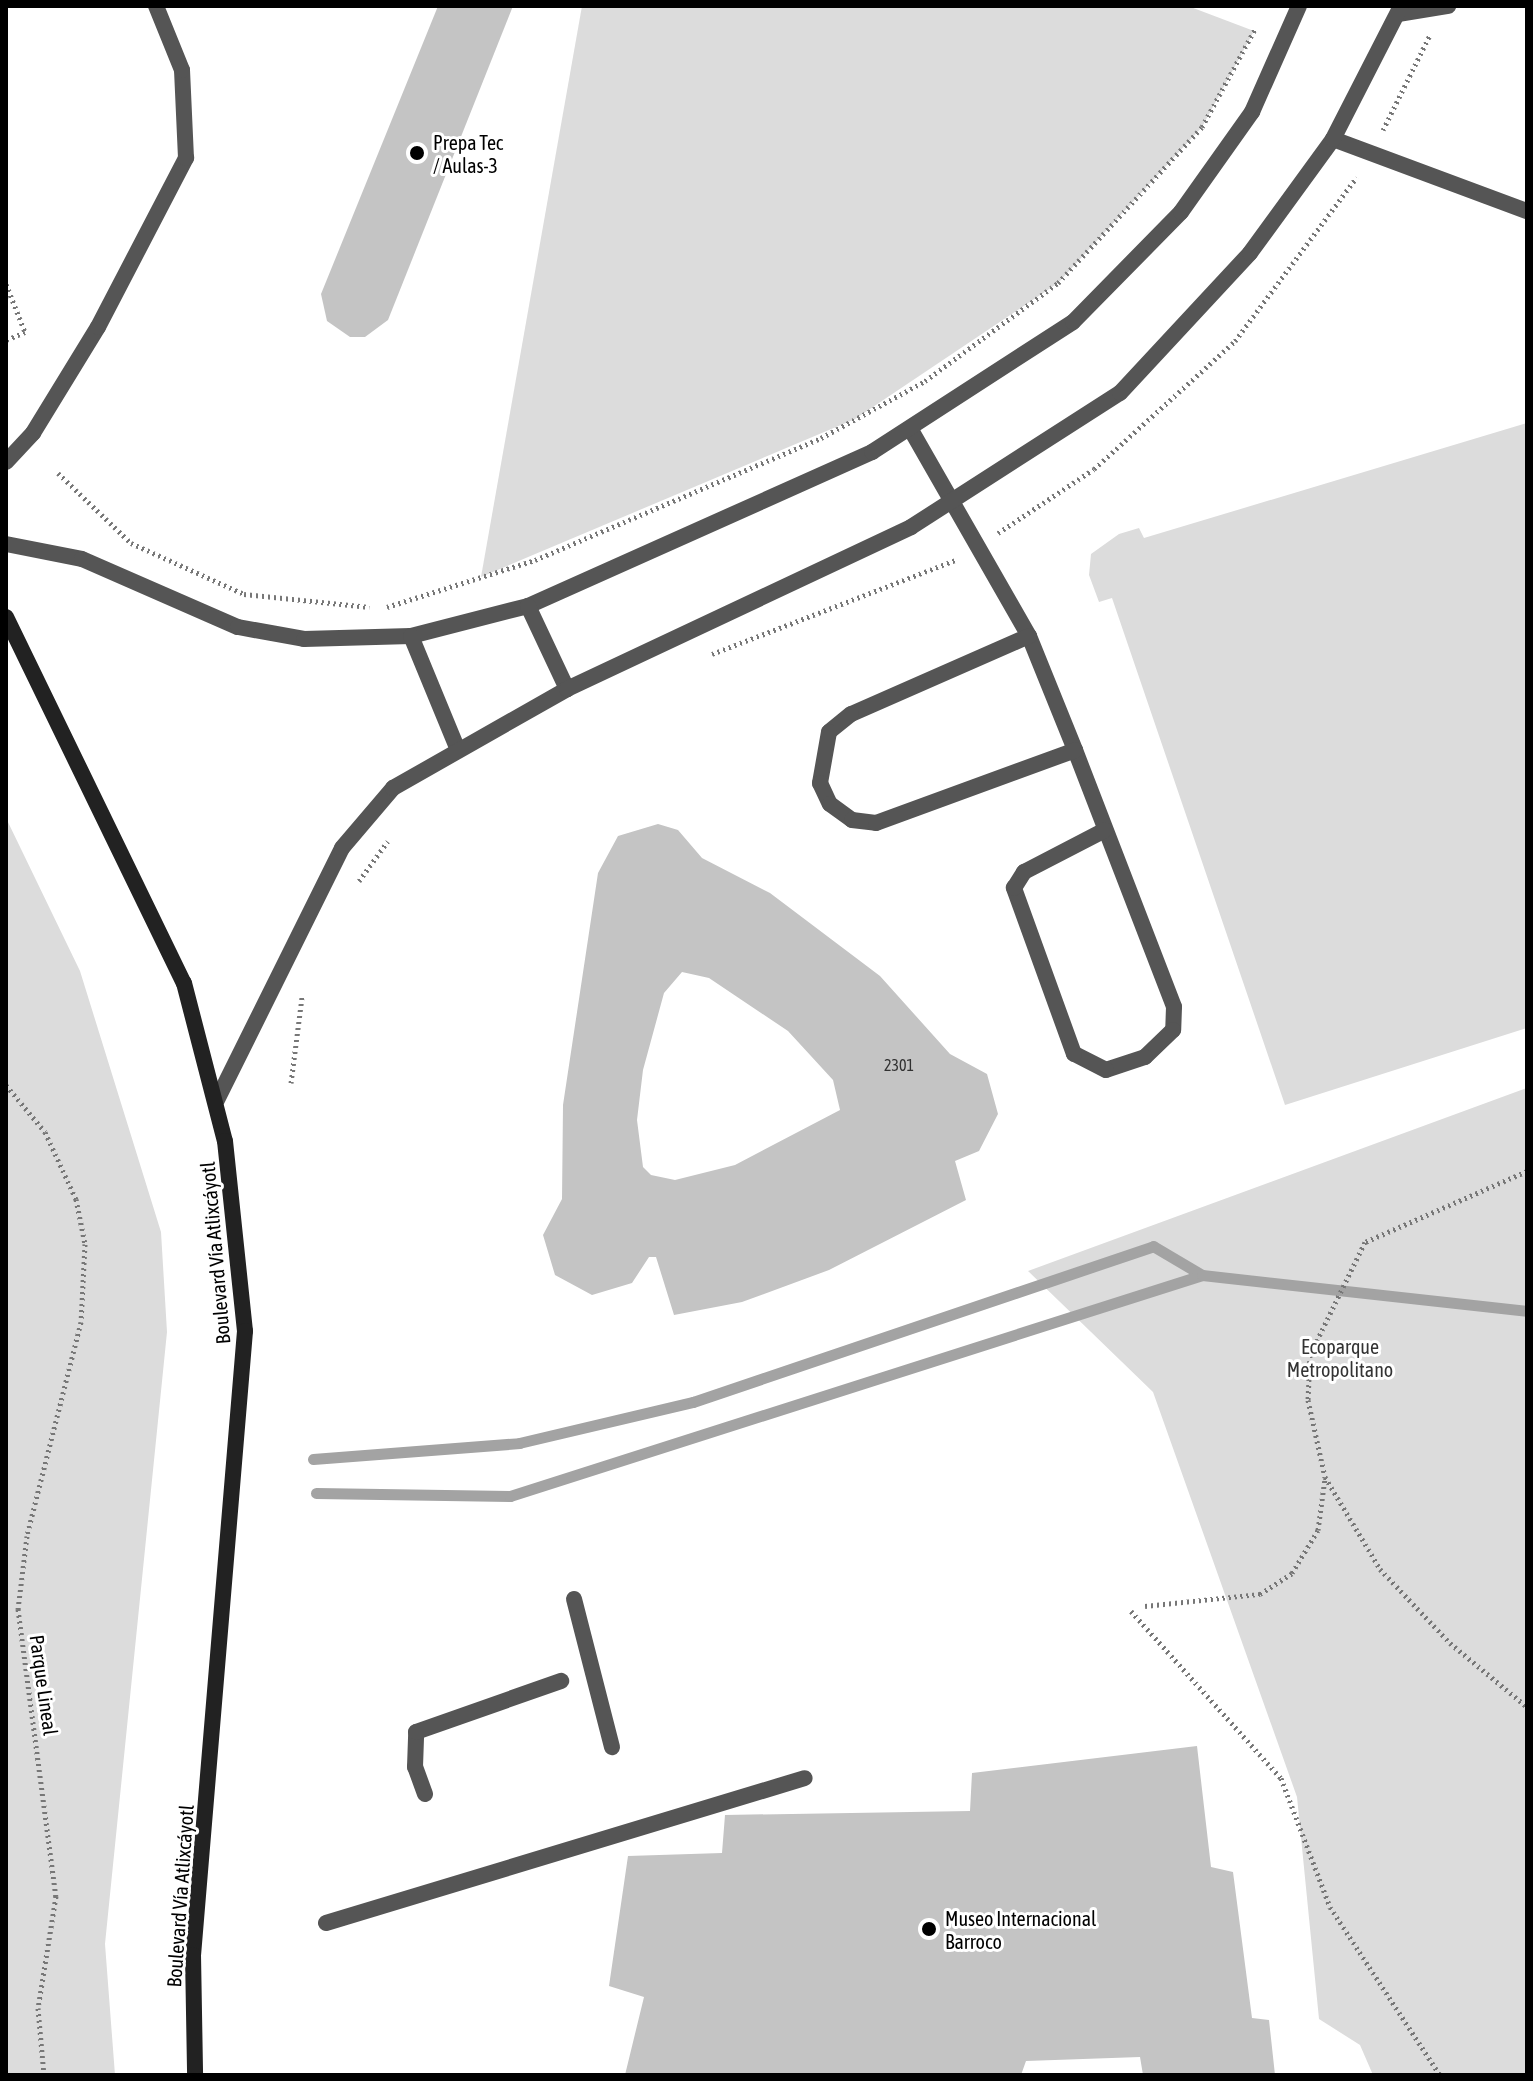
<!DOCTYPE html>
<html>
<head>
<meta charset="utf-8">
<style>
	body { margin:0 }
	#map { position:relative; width:1533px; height:2081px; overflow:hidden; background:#fff; font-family:"Asap Condensed",sans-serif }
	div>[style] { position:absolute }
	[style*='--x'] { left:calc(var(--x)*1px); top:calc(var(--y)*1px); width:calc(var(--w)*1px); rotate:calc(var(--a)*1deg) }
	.green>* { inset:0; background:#dcdcdc }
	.stream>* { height:11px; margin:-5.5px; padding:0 5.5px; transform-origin:5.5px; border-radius:5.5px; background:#a3a3a3 }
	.building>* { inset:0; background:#c4c4c4 }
	.path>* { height:5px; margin-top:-2.5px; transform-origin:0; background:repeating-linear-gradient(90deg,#777 0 2px,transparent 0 6px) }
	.lane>* { height:16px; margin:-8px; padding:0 8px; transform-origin:8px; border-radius:8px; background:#555 }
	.secondary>* { height:16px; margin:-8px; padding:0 8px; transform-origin:8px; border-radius:8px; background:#222 }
	.dots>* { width:22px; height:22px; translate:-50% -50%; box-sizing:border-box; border:4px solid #fff; border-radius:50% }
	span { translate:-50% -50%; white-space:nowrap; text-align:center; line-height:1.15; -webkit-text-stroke:6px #fff; paint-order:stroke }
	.number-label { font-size:16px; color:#313131 }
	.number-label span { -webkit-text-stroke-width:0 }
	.poi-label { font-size:20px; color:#000 }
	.left { translate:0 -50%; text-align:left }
	.street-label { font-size:20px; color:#000 }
	.park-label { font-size:20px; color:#333 }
	.frame { position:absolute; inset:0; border:8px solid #000; pointer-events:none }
</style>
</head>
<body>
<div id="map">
	<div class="green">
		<i style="clip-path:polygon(582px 6px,1188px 6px,1254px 31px,1202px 127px,1058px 283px,855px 419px,481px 577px)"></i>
		<i style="clip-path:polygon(1527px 423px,1527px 1028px,1285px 1105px,1112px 598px,1099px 602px,1089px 575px,1091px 554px,1119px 534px,1139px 528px,1144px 538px)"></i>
		<i style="clip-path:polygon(6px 818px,80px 971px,161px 1232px,167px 1332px,105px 1944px,115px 2075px,6px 2075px)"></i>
		<i style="clip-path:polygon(1527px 1088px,1527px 2075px,1373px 2075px,1360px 2045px,1319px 2019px,1297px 1797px,1153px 1392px,1028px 1271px)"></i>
	</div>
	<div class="stream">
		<i style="--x:313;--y:1459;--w:207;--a:-4.4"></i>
		<i style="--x:519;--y:1443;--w:179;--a:-13.3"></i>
		<i style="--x:693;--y:1402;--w:486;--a:-18.7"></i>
		<i style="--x:1153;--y:1246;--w:57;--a:30.6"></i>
		<i style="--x:316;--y:1493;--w:194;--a:0.9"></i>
		<i style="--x:510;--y:1496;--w:726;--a:-17.71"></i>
		<i style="--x:1202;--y:1275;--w:327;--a:6.3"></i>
	</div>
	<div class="building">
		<i style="clip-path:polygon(438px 6px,513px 6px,388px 320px,365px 337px,350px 337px,327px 321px,321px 294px)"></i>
		<i style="clip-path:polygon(evenodd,658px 824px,678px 830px,702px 858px,770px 893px,880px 976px,950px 1054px,987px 1074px,998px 1114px,979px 1151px,955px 1161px,966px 1200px,829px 1270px,742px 1302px,674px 1315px,656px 1257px,649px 1257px,632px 1283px,592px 1295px,555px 1275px,543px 1235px,562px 1199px,563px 1105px,598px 873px,618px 836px,658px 824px,682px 972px,709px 978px,788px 1031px,833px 1080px,840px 1110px,735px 1165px,675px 1180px,651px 1175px,643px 1167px,637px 1120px,643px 1070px,664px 993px,682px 972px)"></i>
		<i style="clip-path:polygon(1197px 1746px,1211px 1867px,1233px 1872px,1252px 2018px,1269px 2020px,1275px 2075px,1143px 2075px,1140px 2057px,1026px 2061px,1021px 2075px,625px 2075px,644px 1997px,609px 1986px,628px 1856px,722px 1853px,725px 1815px,970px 1811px,972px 1773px)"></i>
	</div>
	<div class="path">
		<i style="--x:1383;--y:130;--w:106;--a:-63.7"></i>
		<i style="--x:6;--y:284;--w:52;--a:68.4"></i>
		<i style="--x:25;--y:332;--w:21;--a:157"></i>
		<i style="--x:58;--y:473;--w:101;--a:43.8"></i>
		<i style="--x:131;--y:543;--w:124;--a:24.3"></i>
		<i style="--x:244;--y:594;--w:126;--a:5.9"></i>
		<i style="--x:998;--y:533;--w:115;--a:-33.7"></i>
		<i style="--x:1094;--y:469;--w:190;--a:-42.2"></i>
		<i style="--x:1235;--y:341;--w:204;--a:-53.4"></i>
		<i style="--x:387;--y:607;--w:155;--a:-17.6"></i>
		<i style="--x:535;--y:560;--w:311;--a:-23.1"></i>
		<i style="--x:821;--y:438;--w:119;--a:-28.7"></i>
		<i style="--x:925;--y:381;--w:165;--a:-36.4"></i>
		<i style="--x:1058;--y:283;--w:212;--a:-47.3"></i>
		<i style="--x:1202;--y:127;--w:111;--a:-61.6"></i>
		<i style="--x:712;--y:654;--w:261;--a:-21.1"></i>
		<i style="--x:359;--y:881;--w:49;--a:-54.1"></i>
		<i style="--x:291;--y:1083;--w:87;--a:-82.7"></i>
		<i style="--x:6;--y:1085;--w:61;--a:50.3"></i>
		<i style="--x:45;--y:1132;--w:74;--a:65.2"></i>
		<i style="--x:76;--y:1199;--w:46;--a:78.7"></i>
		<i style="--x:85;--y:1244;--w:78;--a:92.9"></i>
		<i style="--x:81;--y:1322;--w:221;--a:104.2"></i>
		<i style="--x:27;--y:1536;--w:74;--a:97"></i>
		<i style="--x:18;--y:1609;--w:290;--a:82.5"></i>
		<i style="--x:56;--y:1896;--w:113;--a:99.1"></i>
		<i style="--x:38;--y:2008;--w:67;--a:84.9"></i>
		<i style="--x:1527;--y:1171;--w:177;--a:156.3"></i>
		<i style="--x:1365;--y:1242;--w:126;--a:116"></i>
		<i style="--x:1310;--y:1355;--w:45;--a:92.5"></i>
		<i style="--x:1308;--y:1400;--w:79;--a:77.6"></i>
		<i style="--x:1325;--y:1477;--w:107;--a:59.1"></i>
		<i style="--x:1380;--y:1569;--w:102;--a:46.6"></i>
		<i style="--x:1450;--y:1643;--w:100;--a:39.7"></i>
		<i style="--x:1145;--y:1606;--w:116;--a:-6"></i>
		<i style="--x:1260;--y:1594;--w:38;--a:-33"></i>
		<i style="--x:1292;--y:1573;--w:50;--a:-58.8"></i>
		<i style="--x:1318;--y:1530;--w:52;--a:-82.3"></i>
		<i style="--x:1131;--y:1611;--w:224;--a:48.1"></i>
		<i style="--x:1281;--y:1778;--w:138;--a:69.2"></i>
		<i style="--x:1330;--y:1907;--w:201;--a:56.8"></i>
	</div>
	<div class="lane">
		<i style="--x:1398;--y:14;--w:51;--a:-9.1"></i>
		<i style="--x:1333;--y:139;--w:207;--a:20.4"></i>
		<i style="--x:911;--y:430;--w:237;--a:60.2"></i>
		<i style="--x:1029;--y:636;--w:123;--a:68"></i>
		<i style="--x:1075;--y:750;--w:275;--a:68.9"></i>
		<i style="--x:1174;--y:1007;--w:23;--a:92"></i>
		<i style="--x:1173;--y:1030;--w:39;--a:136"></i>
		<i style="--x:1145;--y:1057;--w:41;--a:161.6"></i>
		<i style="--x:1106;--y:1070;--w:36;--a:-153"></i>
		<i style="--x:1074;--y:1054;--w:177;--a:-109.9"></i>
		<i style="--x:1014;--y:888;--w:19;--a:-58"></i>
		<i style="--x:1024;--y:872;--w:91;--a:-27.4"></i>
		<i style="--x:6;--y:462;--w:40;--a:-47"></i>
		<i style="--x:33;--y:433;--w:124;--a:-58.5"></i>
		<i style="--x:98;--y:327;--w:191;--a:-62.5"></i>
		<i style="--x:186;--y:158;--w:88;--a:-92.6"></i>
		<i style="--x:182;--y:70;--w:69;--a:-112.1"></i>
		<i style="--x:6;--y:544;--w:77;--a:11.2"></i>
		<i style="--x:82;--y:559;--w:170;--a:23.6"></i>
		<i style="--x:238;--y:627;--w:67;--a:10.3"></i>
		<i style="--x:304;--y:639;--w:107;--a:-1.6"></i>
		<i style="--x:411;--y:636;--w:121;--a:-14.4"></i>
		<i style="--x:528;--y:606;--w:377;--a:-24.1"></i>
		<i style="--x:872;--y:452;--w:239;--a:-32.9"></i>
		<i style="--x:1073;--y:322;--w:154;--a:-45.5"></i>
		<i style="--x:1181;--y:212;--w:123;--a:-54.6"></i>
		<i style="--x:1252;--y:112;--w:116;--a:-66.1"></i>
		<i style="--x:528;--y:606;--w:92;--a:64.8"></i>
		<i style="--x:411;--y:636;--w:123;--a:67.6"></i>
		<i style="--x:1029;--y:636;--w:194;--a:156.3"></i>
		<i style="--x:851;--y:714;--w:28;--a:141"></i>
		<i style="--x:829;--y:732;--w:52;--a:100"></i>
		<i style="--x:820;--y:783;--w:23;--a:65"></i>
		<i style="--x:830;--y:804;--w:27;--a:36"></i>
		<i style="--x:852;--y:820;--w:24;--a:7"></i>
		<i style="--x:876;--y:823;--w:212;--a:-20.1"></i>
		<i style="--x:217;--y:1100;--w:281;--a:-63.6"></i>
		<i style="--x:342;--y:848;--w:79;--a:-49.6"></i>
		<i style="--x:393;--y:788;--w:200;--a:-29.6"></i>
		<i style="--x:567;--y:689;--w:380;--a:-25.2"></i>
		<i style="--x:911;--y:527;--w:248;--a:-32.7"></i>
		<i style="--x:1120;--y:393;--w:191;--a:-47.1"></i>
		<i style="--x:1250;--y:253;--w:141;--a:-53.9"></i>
		<i style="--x:1333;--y:139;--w:149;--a:-62.9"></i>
		<i style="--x:574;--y:1599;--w:153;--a:75.6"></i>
		<i style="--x:425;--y:1794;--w:29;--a:-110"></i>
		<i style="--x:415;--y:1767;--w:35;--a:-88"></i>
		<i style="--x:416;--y:1732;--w:154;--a:-19.4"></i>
		<i style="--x:326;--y:1923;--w:500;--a:-16.84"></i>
	</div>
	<div class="secondary">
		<i style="--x:6;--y:617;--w:407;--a:64.1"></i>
		<i style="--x:184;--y:983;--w:163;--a:75.5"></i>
		<i style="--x:225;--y:1141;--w:191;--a:84"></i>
		<i style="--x:245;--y:1331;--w:626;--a:94.76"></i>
		<i style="--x:193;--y:1955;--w:120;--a:89"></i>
	</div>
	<div class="dots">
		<i style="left:417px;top:153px;background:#000"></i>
		<i style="left:929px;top:1929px;background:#000"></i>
	</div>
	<div class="number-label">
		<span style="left:899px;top:1065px">2301</span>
	</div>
	<div class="poi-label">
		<span class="left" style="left:433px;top:154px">Prepa Tec<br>/ Aulas-3</span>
		<span class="left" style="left:945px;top:1930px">Museo Internacional<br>Barroco</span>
	</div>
	<div class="street-label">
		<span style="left:215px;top:1253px;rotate:-95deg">Boulevard Vía Atlixcáyotl</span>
		<span style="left:44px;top:1685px;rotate:82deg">Parque Lineal</span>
		<span style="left:180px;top:1896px;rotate:-86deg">Boulevard Vía Atlixcáyotl</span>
	</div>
	<div class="park-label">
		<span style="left:1340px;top:1358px">Ecoparque<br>Metropolitano</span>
	</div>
	<div class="frame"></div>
</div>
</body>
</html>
